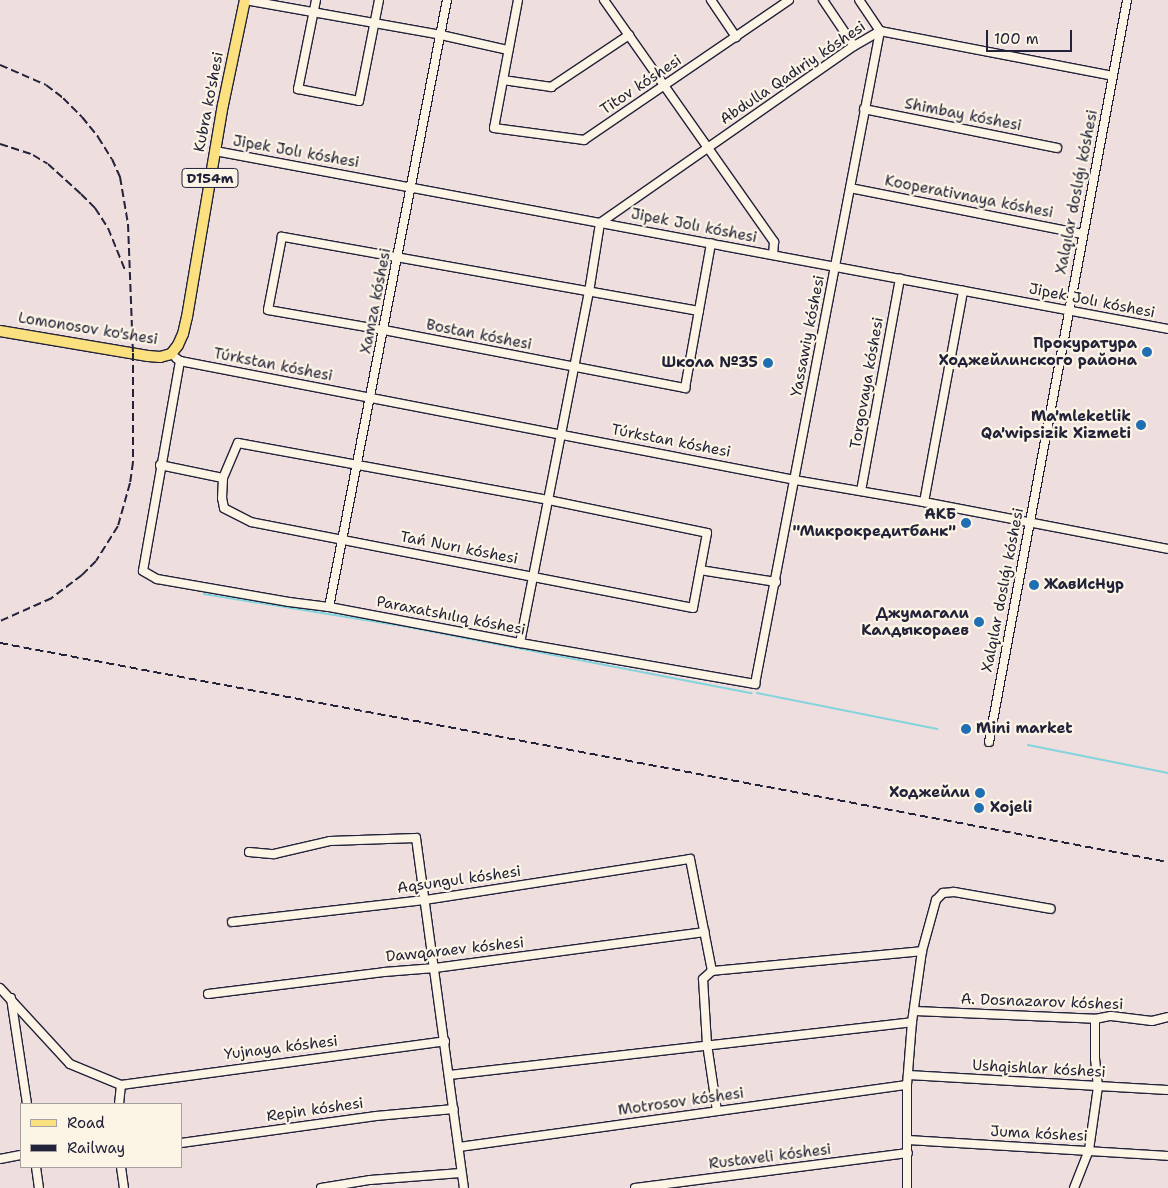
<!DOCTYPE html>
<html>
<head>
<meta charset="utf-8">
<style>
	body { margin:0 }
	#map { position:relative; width:1168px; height:1188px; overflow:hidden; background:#efdede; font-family:"Shantell Sans",sans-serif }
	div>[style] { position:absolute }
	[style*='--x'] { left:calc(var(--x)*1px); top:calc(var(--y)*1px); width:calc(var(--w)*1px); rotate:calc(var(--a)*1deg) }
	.stream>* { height:2px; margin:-1px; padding:0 1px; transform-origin:1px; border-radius:1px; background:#83d4dc }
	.roads { filter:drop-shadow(1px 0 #22223b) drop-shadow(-1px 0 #22223b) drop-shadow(0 1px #22223b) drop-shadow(0 -1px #22223b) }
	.minor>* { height:8px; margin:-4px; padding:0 4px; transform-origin:4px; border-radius:4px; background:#fcf5e5 }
	.major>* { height:10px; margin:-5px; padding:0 5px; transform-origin:5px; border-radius:5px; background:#fbe080 }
	.rail>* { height:2px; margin-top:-1px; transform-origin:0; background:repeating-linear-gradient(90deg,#22223b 0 8px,transparent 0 12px) }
	.dots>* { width:14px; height:14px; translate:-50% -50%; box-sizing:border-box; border:2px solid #fcf5e5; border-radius:50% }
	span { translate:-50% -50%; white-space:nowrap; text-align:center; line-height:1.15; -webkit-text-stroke:4.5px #fcf5e5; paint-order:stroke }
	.shield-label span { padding:1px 4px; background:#fcf5e5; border:1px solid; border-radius:4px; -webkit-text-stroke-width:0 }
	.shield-label { font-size:14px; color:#22223b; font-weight:700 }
	.street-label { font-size:15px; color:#22223b }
	.poi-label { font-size:15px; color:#22223b; font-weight:700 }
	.right { translate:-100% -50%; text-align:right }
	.left { translate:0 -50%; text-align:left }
	.legend { position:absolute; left:20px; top:1103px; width:162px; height:65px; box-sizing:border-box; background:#fcf5e5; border:1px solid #a5a1a1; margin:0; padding:6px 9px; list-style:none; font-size:15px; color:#22223b }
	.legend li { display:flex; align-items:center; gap:10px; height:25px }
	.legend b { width:25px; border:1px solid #a5a1a1 }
	.scale { position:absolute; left:986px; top:30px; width:86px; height:22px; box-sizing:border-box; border:2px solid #22223b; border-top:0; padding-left:6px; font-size:15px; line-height:18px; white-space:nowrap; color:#22223b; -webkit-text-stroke:4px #fcf5e5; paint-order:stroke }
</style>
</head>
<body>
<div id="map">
	<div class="stream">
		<i style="--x:204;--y:594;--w:207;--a:9.2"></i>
		<i style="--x:408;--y:627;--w:350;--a:10.9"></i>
		<i style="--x:757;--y:693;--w:184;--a:11.3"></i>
		<i style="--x:1028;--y:745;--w:143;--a:11.3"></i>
	</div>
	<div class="roads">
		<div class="minor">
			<i style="--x:245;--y:0;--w:199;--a:10.1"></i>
			<i style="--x:441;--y:35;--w:69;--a:12.6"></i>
			<i style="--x:316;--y:0;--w:91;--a:101.4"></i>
			<i style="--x:298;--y:89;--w:62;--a:11.1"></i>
			<i style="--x:359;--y:101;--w:103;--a:-78.8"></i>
			<i style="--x:518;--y:0;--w:130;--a:100.6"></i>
			<i style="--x:494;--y:128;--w:91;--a:7.6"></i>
			<i style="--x:584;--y:140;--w:248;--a:-34.3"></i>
			<i style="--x:604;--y:0;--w:296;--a:54.9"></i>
			<i style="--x:774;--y:242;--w:13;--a:94"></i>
			<i style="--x:711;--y:0;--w:45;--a:56"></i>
			<i style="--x:823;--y:0;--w:55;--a:56"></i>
			<i style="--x:503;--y:80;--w:49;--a:8.3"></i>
			<i style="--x:551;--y:87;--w:94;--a:-33.7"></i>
			<i style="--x:864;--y:109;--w:197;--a:11.4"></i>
			<i style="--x:215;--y:151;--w:969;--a:10.58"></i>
			<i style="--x:850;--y:188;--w:237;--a:11.2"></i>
			<i style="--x:699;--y:311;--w:424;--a:-169.9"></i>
			<i style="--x:282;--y:237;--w:74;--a:100.9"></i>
			<i style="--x:268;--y:310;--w:118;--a:9.8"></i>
			<i style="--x:384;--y:330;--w:307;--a:10.9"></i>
			<i style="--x:685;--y:388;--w:147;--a:-79.8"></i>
			<i style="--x:176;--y:358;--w:5;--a:37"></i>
			<i style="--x:180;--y:361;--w:626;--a:10.95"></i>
			<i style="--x:795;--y:480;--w:131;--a:9.7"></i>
			<i style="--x:924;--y:502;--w:248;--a:10.9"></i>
			<i style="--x:180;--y:361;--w:213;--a:100"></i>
			<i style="--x:143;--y:571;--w:16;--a:30"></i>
			<i style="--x:157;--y:579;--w:134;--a:9.9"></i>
			<i style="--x:289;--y:602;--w:40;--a:7.1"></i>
			<i style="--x:329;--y:607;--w:194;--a:10.7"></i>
			<i style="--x:520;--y:643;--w:239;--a:9.9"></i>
			<i style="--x:755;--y:684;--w:665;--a:-79.16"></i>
			<i style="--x:880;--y:31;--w:37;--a:-124"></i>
			<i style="--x:238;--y:443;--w:315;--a:10.4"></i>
			<i style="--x:548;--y:500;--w:162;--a:11.7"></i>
			<i style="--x:707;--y:533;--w:76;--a:100.6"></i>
			<i style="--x:693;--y:608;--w:450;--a:-169"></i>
			<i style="--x:251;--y:522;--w:30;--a:-153"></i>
			<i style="--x:224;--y:508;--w:10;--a:-101"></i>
			<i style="--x:222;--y:498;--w:20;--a:-87"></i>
			<i style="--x:223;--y:478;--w:38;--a:-67"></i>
			<i style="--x:160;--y:465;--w:64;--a:11.7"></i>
			<i style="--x:861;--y:491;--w:216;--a:-79.6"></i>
			<i style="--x:924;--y:502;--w:215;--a:-79.5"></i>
			<i style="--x:700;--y:570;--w:77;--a:9"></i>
			<i style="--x:329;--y:607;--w:618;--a:-79"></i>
			<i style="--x:520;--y:643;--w:358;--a:-78.9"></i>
			<i style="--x:589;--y:292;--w:70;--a:-80.9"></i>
			<i style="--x:600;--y:223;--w:310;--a:-34.9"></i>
			<i style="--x:854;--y:46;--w:30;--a:-30"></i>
			<i style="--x:880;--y:31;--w:237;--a:10.9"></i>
			<i style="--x:989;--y:742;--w:755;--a:-79.46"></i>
			<i style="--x:249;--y:852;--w:25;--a:5"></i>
			<i style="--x:274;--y:854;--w:57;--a:-13.1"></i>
			<i style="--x:330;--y:841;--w:86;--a:-2"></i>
			<i style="--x:416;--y:838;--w:353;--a:82.2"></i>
			<i style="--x:232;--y:922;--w:194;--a:-6.5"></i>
			<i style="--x:425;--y:900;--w:268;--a:-8.8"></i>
			<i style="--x:690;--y:859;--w:114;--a:78.9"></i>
			<i style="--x:0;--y:988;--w:103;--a:47.4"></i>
			<i style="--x:70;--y:1064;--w:55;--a:22.4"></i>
			<i style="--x:208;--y:994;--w:177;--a:-7.1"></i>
			<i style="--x:384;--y:972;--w:51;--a:-4.5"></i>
			<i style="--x:435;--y:968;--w:272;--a:-7.6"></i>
			<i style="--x:11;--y:998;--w:107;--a:81.4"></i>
			<i style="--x:915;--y:1011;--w:180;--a:2.5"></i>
			<i style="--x:1095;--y:1019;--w:16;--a:-11"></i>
			<i style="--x:1111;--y:1016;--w:41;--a:7"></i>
			<i style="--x:1152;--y:1021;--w:16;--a:-14"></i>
			<i style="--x:449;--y:1075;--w:466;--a:-6.5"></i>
			<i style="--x:908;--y:1075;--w:260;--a:3.3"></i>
			<i style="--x:121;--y:1085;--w:327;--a:-7.7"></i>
			<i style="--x:119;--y:1104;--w:19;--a:-84"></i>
			<i style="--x:717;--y:1111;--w:68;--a:-98.5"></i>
			<i style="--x:707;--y:1044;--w:65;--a:-93.5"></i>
			<i style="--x:703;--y:979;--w:12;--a:-42"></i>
			<i style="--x:712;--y:971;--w:211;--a:-5.4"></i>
			<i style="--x:908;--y:1140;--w:260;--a:3.5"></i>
			<i style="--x:181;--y:1143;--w:197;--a:-7.9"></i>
			<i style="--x:376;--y:1116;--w:78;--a:-5.1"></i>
			<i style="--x:459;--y:1147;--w:452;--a:-7.9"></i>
			<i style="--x:0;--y:1159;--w:21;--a:-11"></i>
			<i style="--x:36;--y:1167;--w:21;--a:82"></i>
			<i style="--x:121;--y:1167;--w:21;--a:82"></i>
			<i style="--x:321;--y:1188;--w:50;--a:-9.3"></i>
			<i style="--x:370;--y:1180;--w:91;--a:-4.4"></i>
			<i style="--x:635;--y:1188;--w:275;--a:-7.3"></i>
			<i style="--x:907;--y:1188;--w:103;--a:-90"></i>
			<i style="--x:907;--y:1085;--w:63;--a:-85.5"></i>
			<i style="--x:912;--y:1022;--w:72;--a:-82"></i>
			<i style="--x:922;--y:951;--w:53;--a:-74.6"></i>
			<i style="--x:936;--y:900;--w:10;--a:-45"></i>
			<i style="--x:943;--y:893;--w:11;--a:-5"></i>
			<i style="--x:954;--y:892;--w:98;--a:9.9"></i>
			<i style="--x:1074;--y:1188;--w:41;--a:-68.5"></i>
			<i style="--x:1089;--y:1150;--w:64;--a:-81.9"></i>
			<i style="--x:1098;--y:1087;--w:28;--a:-96"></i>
			<i style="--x:1095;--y:1059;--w:40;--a:-90"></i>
		</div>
		<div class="major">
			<i style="--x:0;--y:331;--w:150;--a:9.6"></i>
			<i style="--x:148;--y:356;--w:12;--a:5"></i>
			<i style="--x:160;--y:357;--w:11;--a:-15"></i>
			<i style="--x:171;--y:354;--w:11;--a:-52"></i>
			<i style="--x:178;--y:345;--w:12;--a:-66"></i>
			<i style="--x:183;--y:334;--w:17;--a:-77"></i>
			<i style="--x:187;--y:317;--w:215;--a:-80.4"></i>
			<i style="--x:223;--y:105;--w:107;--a:-78.2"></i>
		</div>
	</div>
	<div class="rail">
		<i style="--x:0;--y:65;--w:50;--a:23.5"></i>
		<i style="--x:46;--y:85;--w:21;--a:37"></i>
		<i style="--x:63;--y:98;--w:27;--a:45"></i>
		<i style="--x:82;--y:117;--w:26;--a:51"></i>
		<i style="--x:98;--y:137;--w:26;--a:58"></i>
		<i style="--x:112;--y:159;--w:20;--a:66"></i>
		<i style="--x:120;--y:177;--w:48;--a:80.3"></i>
		<i style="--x:128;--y:224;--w:129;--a:87.8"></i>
		<i style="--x:133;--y:353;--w:109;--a:90"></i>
		<i style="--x:133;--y:462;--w:21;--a:98"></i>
		<i style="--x:130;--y:483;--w:45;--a:105.6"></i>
		<i style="--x:118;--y:526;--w:41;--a:122.2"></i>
		<i style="--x:96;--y:561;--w:20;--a:135"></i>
		<i style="--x:82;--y:575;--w:38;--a:143"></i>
		<i style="--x:52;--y:598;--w:57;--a:156.1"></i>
		<i style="--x:0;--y:144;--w:35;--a:18"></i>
		<i style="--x:33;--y:155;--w:17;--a:31"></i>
		<i style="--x:48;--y:164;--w:45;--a:42.3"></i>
		<i style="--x:81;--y:194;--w:20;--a:45"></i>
		<i style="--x:95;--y:208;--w:24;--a:57"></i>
		<i style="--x:108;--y:228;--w:45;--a:68"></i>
		<i style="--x:0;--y:643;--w:1188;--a:10.62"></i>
	</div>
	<div class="dots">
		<i style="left:1147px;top:352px;background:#1f6fb2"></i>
		<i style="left:768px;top:363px;background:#1f6fb2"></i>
		<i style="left:1141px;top:425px;background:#1f6fb2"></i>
		<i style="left:966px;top:523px;background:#1f6fb2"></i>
		<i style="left:1034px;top:585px;background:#1f6fb2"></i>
		<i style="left:979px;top:622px;background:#1f6fb2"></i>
		<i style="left:966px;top:729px;background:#1f6fb2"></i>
		<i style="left:980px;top:793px;background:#1f6fb2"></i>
		<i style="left:979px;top:808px;background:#1f6fb2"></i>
	</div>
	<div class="shield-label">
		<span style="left:210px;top:178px">D154m</span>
	</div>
	<div class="street-label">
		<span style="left:793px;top:73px;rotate:-34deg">Abdulla Qadıriy kóshesi</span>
		<span style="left:641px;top:85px;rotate:-34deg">Titov kóshesi</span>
		<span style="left:209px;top:102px;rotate:-79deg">Kubra ko'shesi</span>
		<span style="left:963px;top:115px;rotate:11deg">Shimbay kóshesi</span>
		<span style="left:296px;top:152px;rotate:10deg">Jipek Jolı kóshesi</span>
		<span style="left:1077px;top:192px;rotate:-79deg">Xalqılar doslıǵı kóshesi</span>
		<span style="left:969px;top:197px;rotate:11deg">Kooperativnaya kóshesi</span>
		<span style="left:694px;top:226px;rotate:11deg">Jipek Jolı kóshesi</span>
		<span style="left:376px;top:301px;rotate:-79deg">Xamza kóshesi</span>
		<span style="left:1092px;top:301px;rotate:11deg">Jipek Jolı kóshesi</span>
		<span style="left:88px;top:329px;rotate:9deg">Lomonosov ko'shesi</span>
		<span style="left:479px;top:335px;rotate:11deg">Bostan kóshesi</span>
		<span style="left:808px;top:336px;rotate:-79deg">Yassawiy kóshesi</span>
		<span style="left:273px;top:365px;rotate:11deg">Túrkstan kóshesi</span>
		<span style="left:867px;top:383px;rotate:-80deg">Torgovaya kóshesi</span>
		<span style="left:671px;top:441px;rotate:11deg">Túrkstan kóshesi</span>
		<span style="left:459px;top:548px;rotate:11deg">Tań Nurı kóshesi</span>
		<span style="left:1003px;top:590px;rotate:-79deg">Xalqılar doslıǵı kóshesi</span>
		<span style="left:451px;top:616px;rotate:11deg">Paraxatshılıq kóshesi</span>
		<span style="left:459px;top:880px;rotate:-8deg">Aqsungul kóshesi</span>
		<span style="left:455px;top:950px;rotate:-6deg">Dawqaraev kóshesi</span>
		<span style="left:1042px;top:1002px;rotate:2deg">A. Dosnazarov kóshesi</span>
		<span style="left:281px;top:1048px;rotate:-7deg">Yujnaya kóshesi</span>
		<span style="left:1039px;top:1069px;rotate:3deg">Ushqishlar kóshesi</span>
		<span style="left:681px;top:1102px;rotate:-8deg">Motrosov kóshesi</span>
		<span style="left:315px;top:1110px;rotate:-8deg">Repin kóshesi</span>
		<span style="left:1039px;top:1134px;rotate:3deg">Juma kóshesi</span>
		<span style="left:770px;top:1157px;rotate:-7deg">Rustaveli kóshesi</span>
	</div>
	<div class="poi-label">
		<span class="right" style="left:1137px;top:352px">Прокуратура<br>Ходжейлинского района</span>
		<span class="right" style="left:758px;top:363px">Школа №35</span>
		<span class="right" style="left:1131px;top:425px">Ma'mleketlik<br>Qa'wipsizik Xizmeti</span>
		<span class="right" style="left:956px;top:523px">АКБ<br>"Микрокредитбанк"</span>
		<span class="left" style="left:1044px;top:585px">ЖавИсНур</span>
		<span class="right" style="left:969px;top:622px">Джумагали<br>Калдыкораев</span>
		<span class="left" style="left:976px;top:729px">Mini market</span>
		<span class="right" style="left:970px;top:793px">Ходжейли</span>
		<span class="left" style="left:990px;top:808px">Xojeli</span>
	</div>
	<ul class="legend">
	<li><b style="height:6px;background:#fbe080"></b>Road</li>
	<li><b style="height:6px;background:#22223b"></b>Railway</li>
	</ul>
	<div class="scale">100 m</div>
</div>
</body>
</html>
